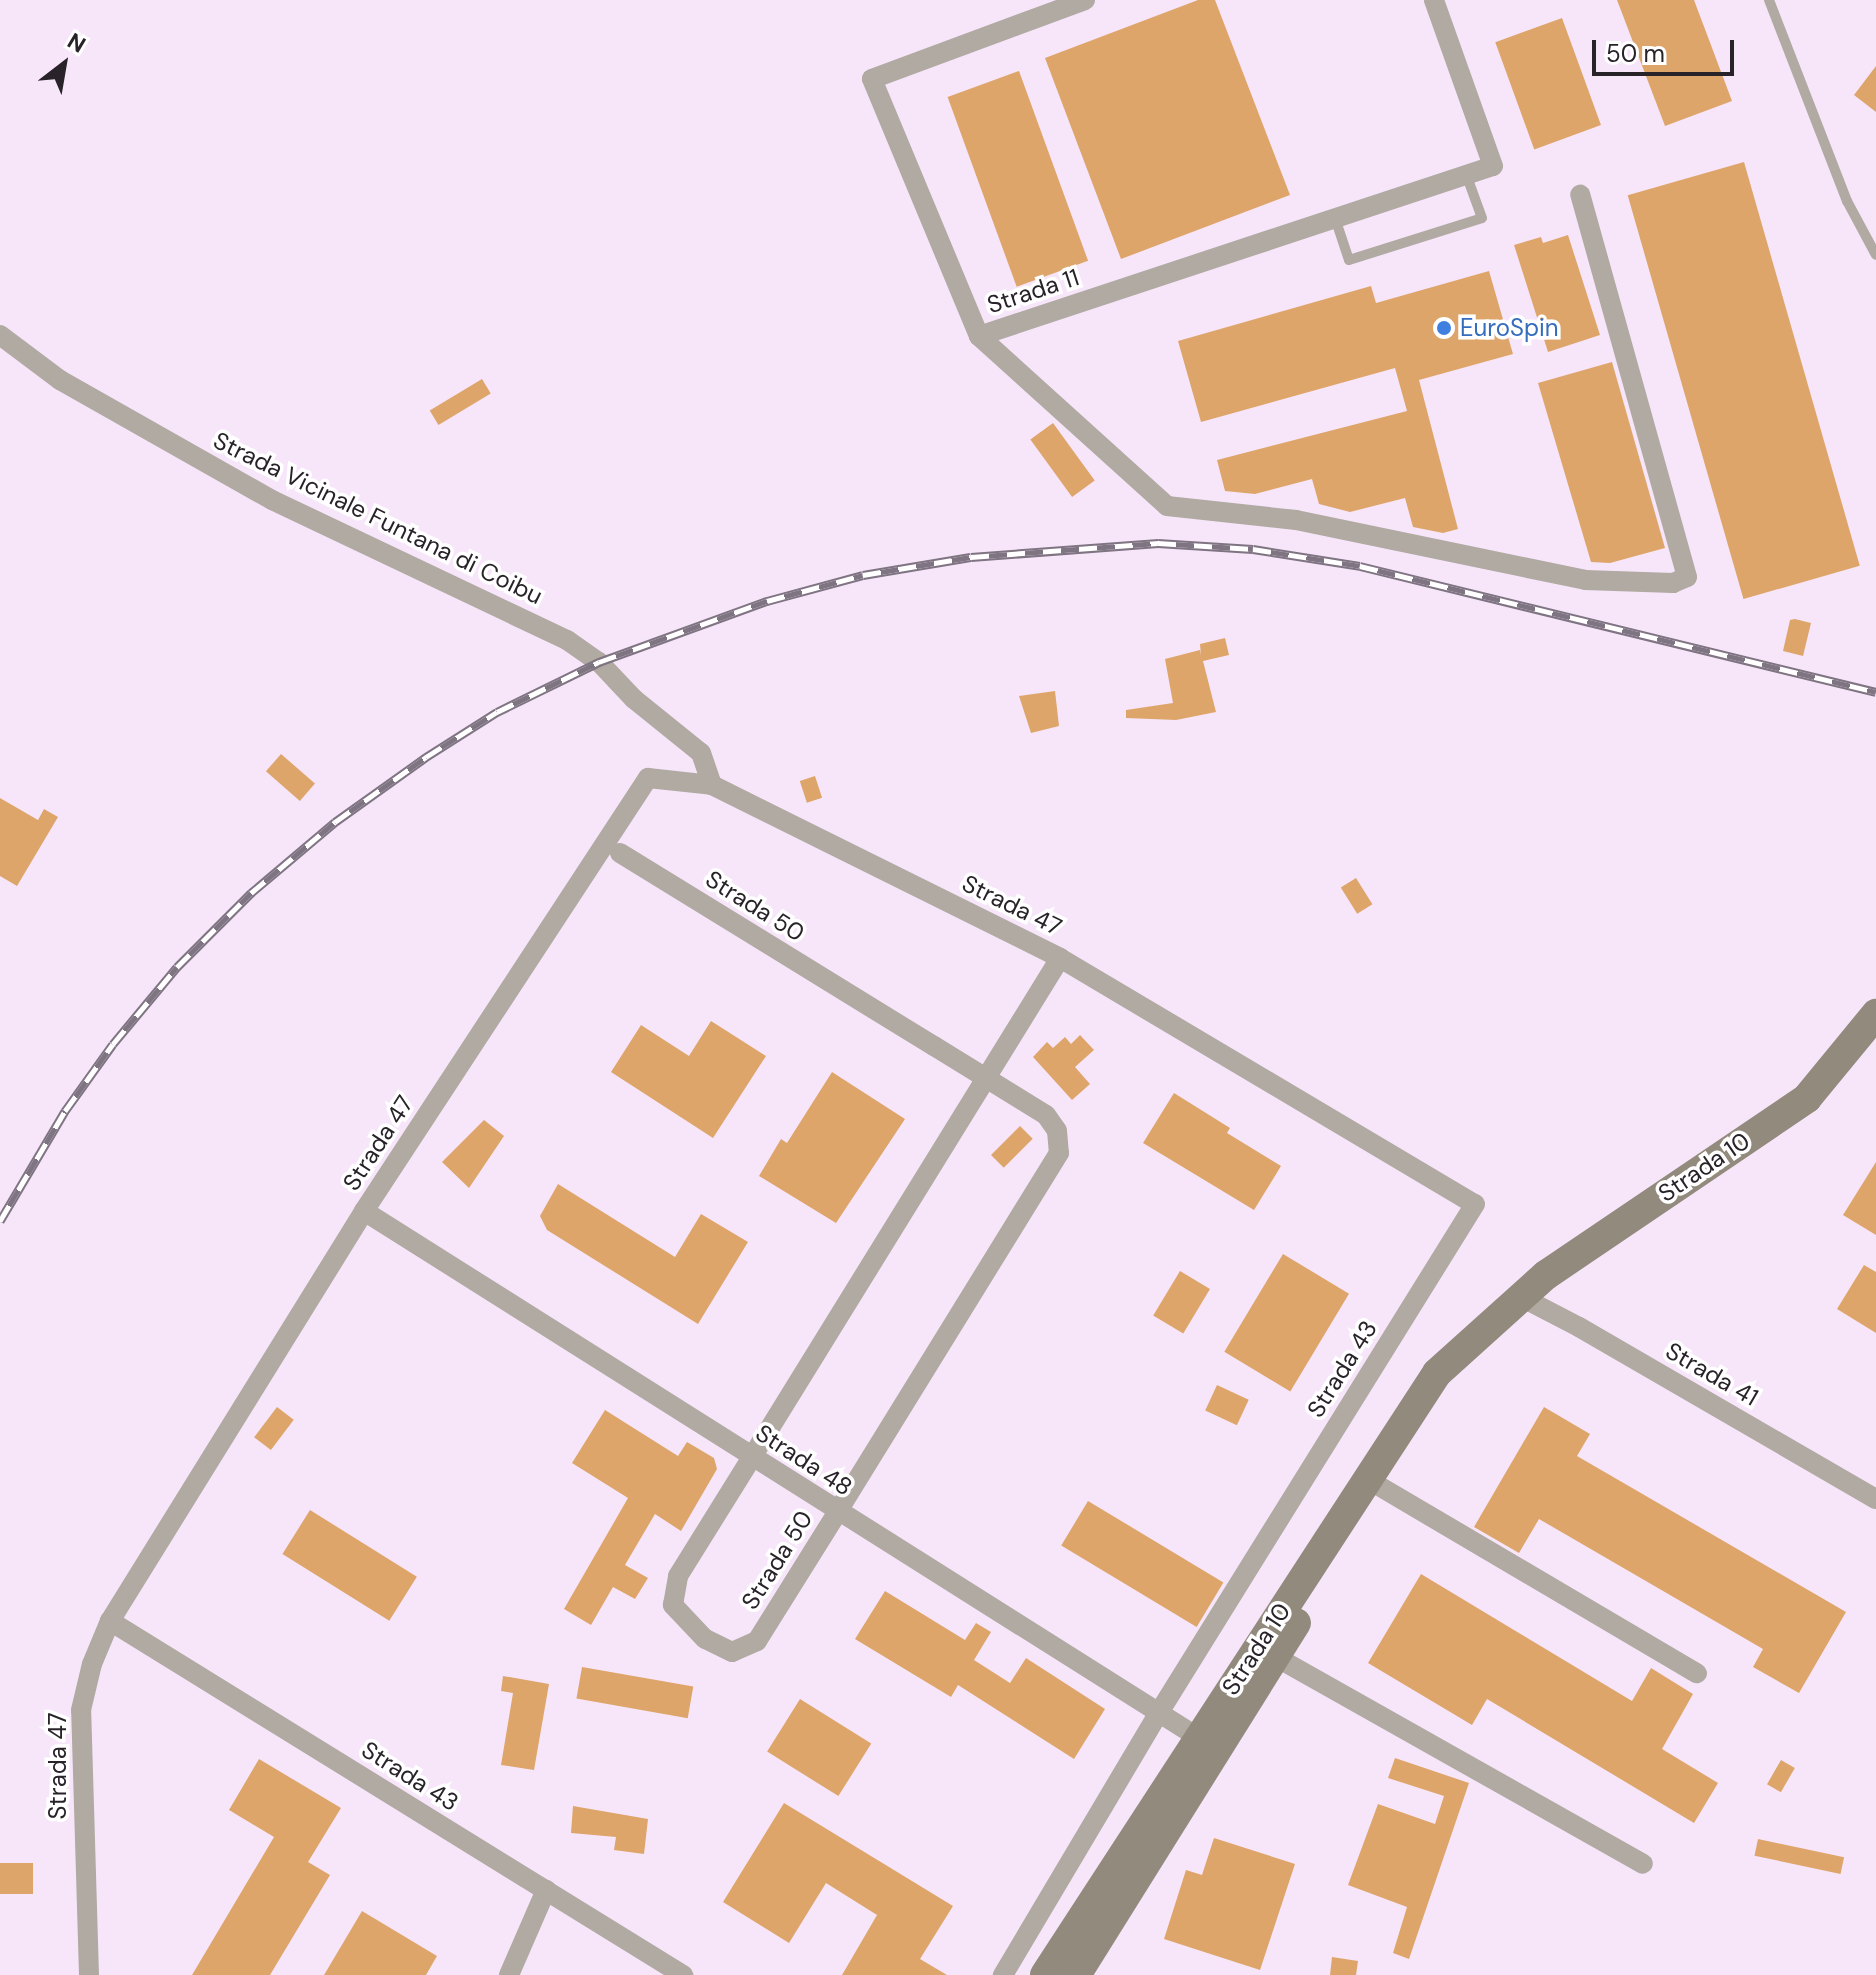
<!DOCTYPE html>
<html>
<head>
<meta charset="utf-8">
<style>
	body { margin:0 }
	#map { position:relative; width:1876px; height:1975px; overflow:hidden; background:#f7e6fa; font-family:"DM Sans",sans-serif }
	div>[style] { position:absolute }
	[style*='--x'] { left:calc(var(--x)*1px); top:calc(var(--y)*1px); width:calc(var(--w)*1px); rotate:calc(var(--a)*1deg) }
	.building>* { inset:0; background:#dea56a; transform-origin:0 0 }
	.lane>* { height:10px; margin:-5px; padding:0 5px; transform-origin:5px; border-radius:5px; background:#b0aaa2 }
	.street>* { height:20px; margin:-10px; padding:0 10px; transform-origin:10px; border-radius:10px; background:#b0aaa2 }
	.secondary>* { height:30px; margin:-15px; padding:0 15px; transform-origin:15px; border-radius:15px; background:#928a7d }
	.rail>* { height:9px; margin-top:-4.5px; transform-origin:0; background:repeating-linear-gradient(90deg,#fff 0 18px,#7f7481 0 36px); box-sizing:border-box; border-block:2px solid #7f7481 }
	.dots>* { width:22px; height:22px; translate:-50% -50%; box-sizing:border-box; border:4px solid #fff; border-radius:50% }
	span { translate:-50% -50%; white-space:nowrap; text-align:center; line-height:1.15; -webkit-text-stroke:7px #fff; paint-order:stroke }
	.street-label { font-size:24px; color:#282229 }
	.shop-label { font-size:24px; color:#366cbe }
	.left { translate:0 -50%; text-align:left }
	.north { position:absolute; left:24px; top:24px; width:80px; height:80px; -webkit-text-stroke:6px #fff; paint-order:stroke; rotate:31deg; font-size:22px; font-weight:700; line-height:32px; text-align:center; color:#282229 }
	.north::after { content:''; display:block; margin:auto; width:28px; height:36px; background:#282229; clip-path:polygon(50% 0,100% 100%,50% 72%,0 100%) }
	.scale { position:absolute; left:1592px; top:40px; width:142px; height:36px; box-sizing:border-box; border:4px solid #282229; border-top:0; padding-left:10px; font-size:24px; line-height:28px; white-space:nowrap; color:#282229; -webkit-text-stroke:6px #fff; paint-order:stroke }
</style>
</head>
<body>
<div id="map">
	<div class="building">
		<i style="clip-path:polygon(1198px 0,1215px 0,1290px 195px,1121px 259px,1045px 58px)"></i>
		<i style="clip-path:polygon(1617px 0,1694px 0,1732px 101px,1665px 126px)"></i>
		<i style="left:1562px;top:18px;width:114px;height:71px;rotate:70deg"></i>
		<i style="clip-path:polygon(1876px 66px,1876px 112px,1854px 95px)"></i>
		<i style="left:1019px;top:71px;width:202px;height:76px;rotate:70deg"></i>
		<i style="left:1744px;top:162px;width:420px;height:121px;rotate:74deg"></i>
		<i style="clip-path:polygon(1568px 235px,1600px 335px,1548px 352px,1514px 245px,1541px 237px,1543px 243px)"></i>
		<i style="clip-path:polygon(1489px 271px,1513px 354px,1419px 380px,1458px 529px,1443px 533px,1413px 527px,1405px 498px,1350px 512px,1319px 504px,1312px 479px,1255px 494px,1225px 491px,1217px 460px,1407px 411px,1395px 368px,1201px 422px,1178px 341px,1371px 286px,1376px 303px)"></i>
		<i style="clip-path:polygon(1612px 362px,1665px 548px,1610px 563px,1591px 562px,1538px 383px)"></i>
		<i style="left:482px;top:379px;width:17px;height:61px;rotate:59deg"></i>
		<i style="left:1053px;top:423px;width:71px;height:28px;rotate:54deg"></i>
		<i style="clip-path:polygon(1795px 619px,1811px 623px,1803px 656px,1783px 651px,1790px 620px)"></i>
		<i style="clip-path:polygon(1225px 638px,1229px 655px,1203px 661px,1216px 712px,1176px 720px,1126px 718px,1126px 710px,1173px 703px,1165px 659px,1200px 650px,1201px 656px,1200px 644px)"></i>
		<i style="clip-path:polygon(1055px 691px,1059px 726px,1031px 733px,1019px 696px)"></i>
		<i style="left:281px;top:754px;width:45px;height:23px;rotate:41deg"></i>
		<i style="left:815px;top:776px;width:23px;height:16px;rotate:72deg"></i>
		<i style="clip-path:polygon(0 798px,38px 820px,44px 809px,58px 817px,17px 886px,0 876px)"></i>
		<i style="left:1356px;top:878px;width:31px;height:18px;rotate:58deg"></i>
		<i style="clip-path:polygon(711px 1021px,766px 1056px,713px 1138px,611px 1072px,641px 1025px,689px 1056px)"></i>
		<i style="clip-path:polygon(1080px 1035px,1094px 1050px,1075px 1067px,1090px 1084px,1072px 1100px,1033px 1057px,1047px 1042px,1053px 1048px,1065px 1037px,1071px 1044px)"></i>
		<i style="clip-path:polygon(832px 1072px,905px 1119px,836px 1223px,759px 1176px,781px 1139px,787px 1143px)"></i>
		<i style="clip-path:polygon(1174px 1093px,1230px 1128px,1227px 1133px,1281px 1166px,1254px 1210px,1143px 1143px)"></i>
		<i style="clip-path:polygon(484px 1120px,504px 1136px,469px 1188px,442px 1162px)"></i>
		<i style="left:1020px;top:1126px;width:18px;height:41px;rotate:45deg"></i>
		<i style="clip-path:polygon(1876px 1162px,1876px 1235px,1843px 1215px)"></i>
		<i style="clip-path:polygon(558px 1184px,675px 1257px,701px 1214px,748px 1242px,698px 1324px,547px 1230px,540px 1216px)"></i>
		<i style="left:1283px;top:1254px;width:77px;height:114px;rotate:31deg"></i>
		<i style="clip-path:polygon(1864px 1265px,1876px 1272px,1876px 1333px,1837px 1309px)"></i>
		<i style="left:1180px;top:1271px;width:35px;height:52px;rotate:31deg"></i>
		<i style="left:1217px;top:1385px;width:35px;height:28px;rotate:25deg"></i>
		<i style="left:277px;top:1407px;width:21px;height:38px;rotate:37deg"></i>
		<i style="clip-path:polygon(1544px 1407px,1590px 1434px,1577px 1456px,1846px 1612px,1799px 1693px,1753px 1667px,1763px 1649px,1539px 1519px,1519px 1553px,1474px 1527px)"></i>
		<i style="clip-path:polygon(605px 1410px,678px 1456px,687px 1442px,714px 1458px,717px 1469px,681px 1531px,655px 1514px,625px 1565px,648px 1578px,635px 1599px,613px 1587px,591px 1625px,564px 1609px,628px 1498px,572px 1463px)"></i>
		<i style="left:1088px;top:1501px;width:158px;height:52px;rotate:31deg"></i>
		<i style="left:310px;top:1510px;width:126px;height:52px;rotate:32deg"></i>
		<i style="clip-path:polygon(1421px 1574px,1632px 1701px,1651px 1668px,1693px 1694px,1662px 1749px,1718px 1783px,1694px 1823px,1487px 1699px,1472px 1725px,1368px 1663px)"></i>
		<i style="clip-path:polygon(885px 1591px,965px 1640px,976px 1623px,991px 1632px,974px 1660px,1010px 1683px,1026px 1658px,1105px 1709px,1074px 1759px,958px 1685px,951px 1697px,855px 1639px)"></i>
		<i style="left:582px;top:1667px;width:113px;height:32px;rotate:10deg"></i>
		<i style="clip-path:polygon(503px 1676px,549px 1684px,534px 1770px,501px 1765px,513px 1693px,501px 1691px)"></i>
		<i style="left:800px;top:1699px;width:84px;height:62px;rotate:32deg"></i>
		<i style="clip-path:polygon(1395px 1758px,1469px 1783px,1409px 1959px,1393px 1953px,1407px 1907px,1348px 1885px,1378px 1804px,1435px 1824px,1444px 1796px,1388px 1778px)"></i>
		<i style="clip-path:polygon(259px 1759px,341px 1808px,308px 1862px,330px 1875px,270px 1975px,192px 1975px,274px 1837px,229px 1810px)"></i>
		<i style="left:1781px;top:1760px;width:16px;height:28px;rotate:30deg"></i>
		<i style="clip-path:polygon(784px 1803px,953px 1906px,920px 1959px,947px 1975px,842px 1975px,877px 1915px,826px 1883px,789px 1943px,723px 1902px)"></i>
		<i style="clip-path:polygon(573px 1806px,648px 1819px,644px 1854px,614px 1850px,616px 1837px,571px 1833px)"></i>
		<i style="clip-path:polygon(1214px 1838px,1295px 1864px,1260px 1970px,1164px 1939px,1186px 1870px,1202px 1875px)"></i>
		<i style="left:1758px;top:1839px;width:88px;height:17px;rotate:12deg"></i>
		<i style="left:0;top:1863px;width:33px;height:31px"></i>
		<i style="clip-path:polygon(362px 1911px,437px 1956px,426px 1975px,324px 1975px)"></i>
		<i style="clip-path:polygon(1332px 1957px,1358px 1961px,1356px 1975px,1330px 1975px)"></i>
	</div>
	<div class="lane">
		<i style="--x:1769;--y:0;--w:216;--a:68.8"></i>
		<i style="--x:1847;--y:201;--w:61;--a:61.8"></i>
		<i style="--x:1335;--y:218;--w:44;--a:71.6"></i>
		<i style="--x:1349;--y:260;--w:139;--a:-17.5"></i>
		<i style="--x:1482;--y:218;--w:47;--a:-110"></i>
	</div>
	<div class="street">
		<i style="--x:1085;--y:0;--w:227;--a:159.7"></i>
		<i style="--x:872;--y:79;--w:278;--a:67.4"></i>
		<i style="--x:979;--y:336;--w:541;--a:-18.3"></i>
		<i style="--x:1493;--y:166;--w:176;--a:-109.6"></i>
		<i style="--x:0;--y:335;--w:75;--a:36.9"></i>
		<i style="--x:60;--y:380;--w:244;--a:29.5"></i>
		<i style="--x:272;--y:500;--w:327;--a:25.4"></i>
		<i style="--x:567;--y:640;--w:39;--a:35"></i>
		<i style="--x:599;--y:662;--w:51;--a:46.6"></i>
		<i style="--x:634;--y:699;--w:86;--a:38.9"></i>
		<i style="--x:701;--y:753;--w:34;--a:71"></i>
		<i style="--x:979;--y:336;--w:253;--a:42.1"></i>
		<i style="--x:1167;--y:506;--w:130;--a:6.2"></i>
		<i style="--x:1296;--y:520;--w:295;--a:11.7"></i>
		<i style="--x:1585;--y:580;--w:88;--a:2"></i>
		<i style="--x:1673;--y:583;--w:15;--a:-23"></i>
		<i style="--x:1687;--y:577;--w:397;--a:-105.6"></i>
		<i style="--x:620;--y:853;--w:369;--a:31.6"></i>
		<i style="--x:934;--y:1046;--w:61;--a:31.6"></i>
		<i style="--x:986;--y:1078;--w:70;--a:31.7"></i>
		<i style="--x:1046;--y:1115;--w:19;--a:55"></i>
		<i style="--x:1057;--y:1131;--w:22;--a:85"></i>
		<i style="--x:1059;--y:1153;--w:423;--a:121.7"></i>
		<i style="--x:837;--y:1513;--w:151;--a:122"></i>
		<i style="--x:757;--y:1641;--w:27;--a:156"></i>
		<i style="--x:732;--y:1652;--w:30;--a:-154"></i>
		<i style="--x:705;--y:1639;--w:47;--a:-133.3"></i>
		<i style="--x:673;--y:1605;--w:29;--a:-80"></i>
		<i style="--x:678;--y:1576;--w:140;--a:-58.1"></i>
		<i style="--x:752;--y:1457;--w:445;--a:-58.3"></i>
		<i style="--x:986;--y:1078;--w:141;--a:-58.3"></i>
		<i style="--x:364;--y:1211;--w:997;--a:32.26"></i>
		<i style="--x:1521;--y:1297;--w:65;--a:27.3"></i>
		<i style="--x:1579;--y:1327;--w:343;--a:30.1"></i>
		<i style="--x:1379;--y:1486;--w:369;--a:30.5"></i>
		<i style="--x:110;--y:1621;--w:674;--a:31.71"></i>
		<i style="--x:1276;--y:1657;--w:421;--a:29.4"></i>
		<i style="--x:89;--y:1975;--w:265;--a:-91.7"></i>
		<i style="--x:81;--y:1710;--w:47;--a:-76.6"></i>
		<i style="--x:92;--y:1664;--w:47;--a:-67.3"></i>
		<i style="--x:110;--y:1621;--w:482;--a:-58.2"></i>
		<i style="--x:364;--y:1211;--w:518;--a:-56.74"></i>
		<i style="--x:648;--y:778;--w:64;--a:6.2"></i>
		<i style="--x:712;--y:785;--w:389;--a:26.4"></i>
		<i style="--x:1060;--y:958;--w:482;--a:30.7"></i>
		<i style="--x:1475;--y:1204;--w:600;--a:121.86"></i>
		<i style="--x:1158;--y:1714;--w:304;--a:120.7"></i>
		<i style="--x:509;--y:1975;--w:93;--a:-66.5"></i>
	</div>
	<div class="secondary">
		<i style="--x:1045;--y:1975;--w:718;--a:-56.93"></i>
		<i style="--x:1437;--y:1373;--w:147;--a:-42"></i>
		<i style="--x:1546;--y:1275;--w:315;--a:-34.1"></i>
		<i style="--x:1807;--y:1098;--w:109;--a:-50.6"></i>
		<i style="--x:1076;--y:1975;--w:415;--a:-58"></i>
	</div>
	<div class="rail">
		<i style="--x:0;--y:1221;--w:128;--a:-59.4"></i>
		<i style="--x:65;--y:1111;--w:82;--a:-54.4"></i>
		<i style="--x:113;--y:1044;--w:100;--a:-50.3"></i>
		<i style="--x:177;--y:967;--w:105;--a:-45"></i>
		<i style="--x:251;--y:893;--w:110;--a:-40.2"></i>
		<i style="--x:335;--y:822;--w:112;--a:-35.5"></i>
		<i style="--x:426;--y:757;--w:84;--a:-32.4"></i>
		<i style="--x:497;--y:712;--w:114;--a:-26.1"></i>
		<i style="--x:599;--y:662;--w:179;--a:-20"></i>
		<i style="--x:767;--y:601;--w:99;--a:-15.2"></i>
		<i style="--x:863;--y:575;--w:109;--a:-9.5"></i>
		<i style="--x:971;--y:557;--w:188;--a:-4.3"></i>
		<i style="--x:1158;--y:543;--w:95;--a:3.6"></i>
		<i style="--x:1253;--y:549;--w:108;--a:9"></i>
		<i style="--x:1360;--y:566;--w:531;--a:13.72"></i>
	</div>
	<div class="dots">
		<i style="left:1444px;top:328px;background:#3f7fe0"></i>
	</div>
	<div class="street-label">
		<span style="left:1033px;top:291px;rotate:-18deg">Strada 11</span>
		<span style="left:378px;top:518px;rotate:26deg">Strada Vicinale Funtana di Coibu</span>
		<span style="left:1012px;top:905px;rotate:26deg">Strada 47</span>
		<span style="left:755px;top:906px;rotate:32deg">Strada 50</span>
		<span style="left:378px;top:1143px;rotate:-57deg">Strada 47</span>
		<span style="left:1704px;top:1167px;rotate:-34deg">Strada 10</span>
		<span style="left:1342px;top:1369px;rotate:-58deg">Strada 43</span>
		<span style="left:1712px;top:1374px;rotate:30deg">Strada 41</span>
		<span style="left:804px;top:1460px;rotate:33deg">Strada 48</span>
		<span style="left:777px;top:1560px;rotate:-58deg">Strada 50</span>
		<span style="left:1256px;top:1649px;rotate:-57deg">Strada 10</span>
		<span style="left:58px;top:1766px;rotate:-90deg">Strada 47</span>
		<span style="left:410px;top:1776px;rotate:32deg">Strada 43</span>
	</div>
	<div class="shop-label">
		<span class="left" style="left:1460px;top:328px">EuroSpin</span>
	</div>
	<div class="north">N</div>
	<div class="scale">50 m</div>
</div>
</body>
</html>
